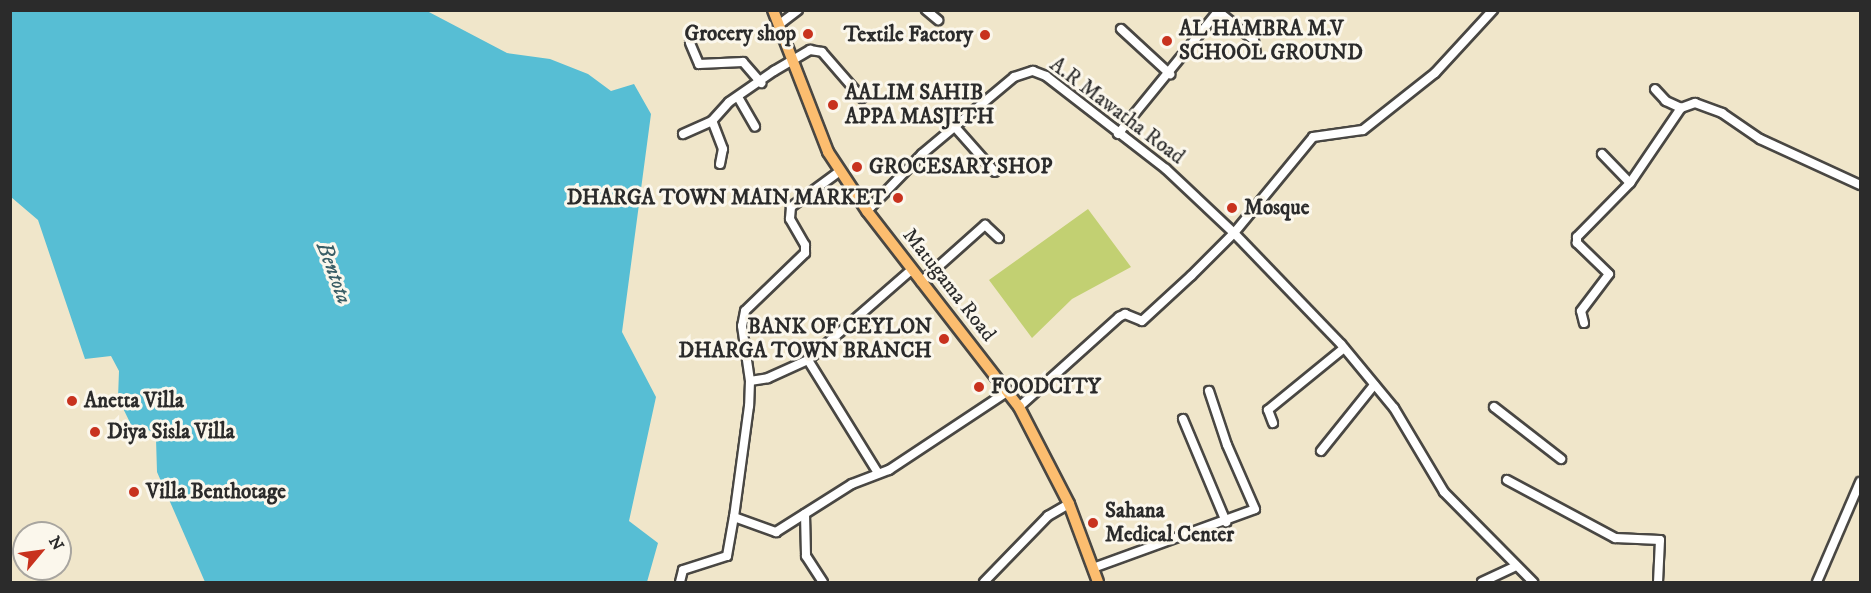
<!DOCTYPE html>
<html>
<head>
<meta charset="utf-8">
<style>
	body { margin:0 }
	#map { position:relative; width:1871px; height:593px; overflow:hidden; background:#f0e6ca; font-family:"IM FELL DW Pica",serif }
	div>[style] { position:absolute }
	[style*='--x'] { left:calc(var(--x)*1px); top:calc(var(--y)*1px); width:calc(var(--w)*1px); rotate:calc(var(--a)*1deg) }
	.green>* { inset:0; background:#c2d072 }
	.water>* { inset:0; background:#57bed4 }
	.roads { filter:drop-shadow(2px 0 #494743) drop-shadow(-2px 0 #494743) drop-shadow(0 2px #494743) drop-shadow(0 -2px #494743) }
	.minor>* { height:8px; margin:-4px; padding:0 4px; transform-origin:4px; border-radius:4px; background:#fff }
	.major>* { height:10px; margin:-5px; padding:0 5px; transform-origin:5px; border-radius:5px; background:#fcbd6f }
	.dots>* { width:16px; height:16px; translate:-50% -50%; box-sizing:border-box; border:3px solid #fbf7ec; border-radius:50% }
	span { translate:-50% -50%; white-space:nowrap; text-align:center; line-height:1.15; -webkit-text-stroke:6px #fbf7ec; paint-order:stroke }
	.poi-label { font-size:21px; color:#2b2b2b; font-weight:700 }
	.left { translate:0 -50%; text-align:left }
	.right { translate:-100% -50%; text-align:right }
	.street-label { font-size:21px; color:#2b2b2b }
	.water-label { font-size:22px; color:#3a5e66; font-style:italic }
	.frame { position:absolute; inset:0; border:12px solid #2b2b2b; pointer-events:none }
	.north { position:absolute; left:12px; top:521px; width:60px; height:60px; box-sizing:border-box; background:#fbf7ec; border:2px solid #a8a59f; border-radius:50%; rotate:61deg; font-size:16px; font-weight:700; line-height:24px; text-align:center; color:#2b2b2b }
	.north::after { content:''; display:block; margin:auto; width:21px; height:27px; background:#c8321e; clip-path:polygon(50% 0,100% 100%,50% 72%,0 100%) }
</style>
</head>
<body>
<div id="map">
	<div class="green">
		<i style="clip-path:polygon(1088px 209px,1131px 267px,1072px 299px,1032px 338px,989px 280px)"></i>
	</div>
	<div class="water">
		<i style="clip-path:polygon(11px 10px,427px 11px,507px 53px,550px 59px,588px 74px,611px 91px,634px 84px,651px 114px,622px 332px,656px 397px,629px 521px,658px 543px,647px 582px,205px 582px,157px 472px,156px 439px,149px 430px,138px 439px,118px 398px,119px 371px,111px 356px,85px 359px,38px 220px,11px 197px)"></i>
	</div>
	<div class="roads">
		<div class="minor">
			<i style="--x:926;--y:10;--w:16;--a:40"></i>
			<i style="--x:1220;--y:13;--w:43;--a:38.5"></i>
			<i style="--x:1254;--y:40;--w:14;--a:82"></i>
			<i style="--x:781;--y:23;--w:21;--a:-37"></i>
			<i style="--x:1121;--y:29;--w:67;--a:42.6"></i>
			<i style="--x:690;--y:43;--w:23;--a:67"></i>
			<i style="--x:699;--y:64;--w:44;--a:-2.6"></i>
			<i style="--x:743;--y:62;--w:28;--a:49"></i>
			<i style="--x:738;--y:97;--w:34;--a:60"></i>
			<i style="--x:1681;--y:108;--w:15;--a:-20"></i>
			<i style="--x:1695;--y:103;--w:29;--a:20"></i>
			<i style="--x:1722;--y:113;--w:46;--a:34.4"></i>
			<i style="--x:1760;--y:139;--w:110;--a:24.7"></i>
			<i style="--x:955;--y:127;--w:60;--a:48.4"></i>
			<i style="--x:683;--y:134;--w:32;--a:-24"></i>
			<i style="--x:1118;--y:134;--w:160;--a:-50.8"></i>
			<i style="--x:1602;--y:154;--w:40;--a:46"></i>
			<i style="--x:720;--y:164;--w:15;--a:-79"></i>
			<i style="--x:723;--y:149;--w:30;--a:-111"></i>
			<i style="--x:712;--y:121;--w:25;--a:-48"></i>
			<i style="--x:729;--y:102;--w:55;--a:-34.6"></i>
			<i style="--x:774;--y:71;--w:42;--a:-30.3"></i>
			<i style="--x:810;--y:50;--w:12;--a:9"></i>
			<i style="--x:822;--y:52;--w:61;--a:49"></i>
			<i style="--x:840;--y:171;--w:61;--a:143.7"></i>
			<i style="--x:791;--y:207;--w:12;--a:95"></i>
			<i style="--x:790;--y:219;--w:30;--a:60"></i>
			<i style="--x:805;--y:245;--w:8;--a:90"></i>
			<i style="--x:805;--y:253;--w:83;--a:136"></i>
			<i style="--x:745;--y:311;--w:15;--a:101"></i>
			<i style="--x:742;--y:326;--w:56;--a:81.7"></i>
			<i style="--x:750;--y:381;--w:25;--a:92"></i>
			<i style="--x:749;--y:406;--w:112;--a:97.7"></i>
			<i style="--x:734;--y:517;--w:45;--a:19.7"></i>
			<i style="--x:776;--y:532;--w:90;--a:-32.3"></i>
			<i style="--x:852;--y:484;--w:40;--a:-21"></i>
			<i style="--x:889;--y:470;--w:141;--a:-33.5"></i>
			<i style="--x:867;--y:211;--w:79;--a:-46"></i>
			<i style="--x:922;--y:154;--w:120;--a:-39.9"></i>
			<i style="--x:1014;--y:77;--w:20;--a:-18"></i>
			<i style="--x:1033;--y:71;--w:14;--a:21"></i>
			<i style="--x:1046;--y:76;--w:152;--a:37.8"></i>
			<i style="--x:1166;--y:169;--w:93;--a:43.3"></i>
			<i style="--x:1234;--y:233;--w:154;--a:46.1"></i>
			<i style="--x:1341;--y:344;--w:83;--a:50.4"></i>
			<i style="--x:1394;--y:408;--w:98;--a:59.2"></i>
			<i style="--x:1444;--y:492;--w:127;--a:45.3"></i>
			<i style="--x:921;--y:282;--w:86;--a:-41.7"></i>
			<i style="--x:985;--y:225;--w:19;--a:43"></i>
			<i style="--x:1584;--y:323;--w:12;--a:-104"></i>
			<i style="--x:1581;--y:311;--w:46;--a:-52.9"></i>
			<i style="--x:1609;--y:274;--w:45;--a:-135.9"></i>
			<i style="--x:1577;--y:243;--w:6;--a:-90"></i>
			<i style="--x:1577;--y:237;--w:76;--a:-45.5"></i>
			<i style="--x:1630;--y:183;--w:91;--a:-55.8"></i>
			<i style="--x:1681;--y:108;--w:17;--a:-155"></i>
			<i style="--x:1666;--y:101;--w:16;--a:-133"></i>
			<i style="--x:750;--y:381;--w:18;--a:-9"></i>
			<i style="--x:768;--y:378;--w:44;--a:-24.2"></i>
			<i style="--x:1019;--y:407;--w:135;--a:-42"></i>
			<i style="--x:1119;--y:317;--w:7;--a:-27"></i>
			<i style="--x:1125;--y:314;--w:18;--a:22"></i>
			<i style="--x:1142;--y:321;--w:67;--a:-42.6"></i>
			<i style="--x:1191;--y:276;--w:61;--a:-45"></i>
			<i style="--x:1234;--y:233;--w:124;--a:-50.5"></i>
			<i style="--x:1313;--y:137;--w:50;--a:-8"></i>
			<i style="--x:1363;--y:130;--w:92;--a:-38.4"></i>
			<i style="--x:1435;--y:73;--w:86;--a:-47.4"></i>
			<i style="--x:1494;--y:407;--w:85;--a:37.8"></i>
			<i style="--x:1183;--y:419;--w:112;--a:67.3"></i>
			<i style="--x:1273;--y:423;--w:14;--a:-111"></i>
			<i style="--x:1268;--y:410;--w:98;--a:-39.2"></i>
			<i style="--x:1321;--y:451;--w:85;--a:-51.2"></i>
			<i style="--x:878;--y:473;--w:133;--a:-121.8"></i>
			<i style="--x:808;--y:360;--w:137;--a:-41.1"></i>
			<i style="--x:1507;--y:480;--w:123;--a:28.2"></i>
			<i style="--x:1615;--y:538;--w:45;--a:2.5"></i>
			<i style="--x:1660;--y:540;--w:42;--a:92.7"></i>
			<i style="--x:805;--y:514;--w:42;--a:88.6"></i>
			<i style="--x:806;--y:556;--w:31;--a:57"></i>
			<i style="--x:1093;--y:568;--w:172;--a:-20"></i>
			<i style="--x:1255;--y:509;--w:70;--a:-113.6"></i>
			<i style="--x:1227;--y:445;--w:57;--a:-108.4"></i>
			<i style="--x:680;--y:582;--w:12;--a:-76"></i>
			<i style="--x:683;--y:570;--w:46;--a:-17.7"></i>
			<i style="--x:727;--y:556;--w:40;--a:-80"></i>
			<i style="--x:984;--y:582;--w:92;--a:-45.9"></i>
			<i style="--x:1048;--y:516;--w:24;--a:-30"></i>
			<i style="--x:1482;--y:582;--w:38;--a:-25"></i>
			<i style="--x:1817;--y:582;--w:109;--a:-66.7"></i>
		</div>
		<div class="major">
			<i style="--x:773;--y:10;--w:152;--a:68.8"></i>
			<i style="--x:828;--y:152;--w:71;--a:56.5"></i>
			<i style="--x:867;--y:211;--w:248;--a:52.2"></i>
			<i style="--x:1019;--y:407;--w:109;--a:62.7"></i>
			<i style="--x:1069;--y:504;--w:83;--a:69.6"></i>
		</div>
	</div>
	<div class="dots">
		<i style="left:808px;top:34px;background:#c8321e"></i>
		<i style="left:985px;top:35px;background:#c8321e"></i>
		<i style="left:1167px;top:41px;background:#c8321e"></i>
		<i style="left:833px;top:105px;background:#c8321e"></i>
		<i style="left:857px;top:167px;background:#c8321e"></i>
		<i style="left:898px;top:198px;background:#c8321e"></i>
		<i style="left:1232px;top:208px;background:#c8321e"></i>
		<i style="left:944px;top:339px;background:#c8321e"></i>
		<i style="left:979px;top:387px;background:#c8321e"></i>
		<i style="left:72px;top:401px;background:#c8321e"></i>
		<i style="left:95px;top:432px;background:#c8321e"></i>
		<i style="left:134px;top:492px;background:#c8321e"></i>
		<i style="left:1093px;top:523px;background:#c8321e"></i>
	</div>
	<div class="poi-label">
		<span class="left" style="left:1179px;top:41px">AL HAMBRA M.V<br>SCHOOL GROUND</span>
		<span class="right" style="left:796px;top:34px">Grocery shop</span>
		<span class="right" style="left:973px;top:35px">Textile Factory</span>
		<span class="left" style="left:845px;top:105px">AALIM SAHIB<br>APPA MASJITH</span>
		<span class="left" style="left:869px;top:167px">GROCESARY SHOP</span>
		<span class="right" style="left:886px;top:198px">DHARGA TOWN MAIN MARKET</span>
		<span class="left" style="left:1244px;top:208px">Mosque</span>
		<span class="right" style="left:932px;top:339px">BANK OF CEYLON<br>DHARGA TOWN BRANCH</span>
		<span class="left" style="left:991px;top:387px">FOODCITY</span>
		<span class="left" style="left:84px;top:401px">Anetta Villa</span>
		<span class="left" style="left:107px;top:432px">Diya Sisla Villa</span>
		<span class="left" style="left:146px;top:492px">Villa Benthotage</span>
		<span class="left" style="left:1105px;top:523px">Sahana<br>Medical Center</span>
	</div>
	<div class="street-label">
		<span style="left:1117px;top:111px;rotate:37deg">A.R Mawatha Road</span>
		<span style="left:949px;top:285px;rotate:52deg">Matugama Road</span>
	</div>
	<div class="water-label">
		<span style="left:334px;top:273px;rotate:70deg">Bentota</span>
	</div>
	<div class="frame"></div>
	<div class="north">N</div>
</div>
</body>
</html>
